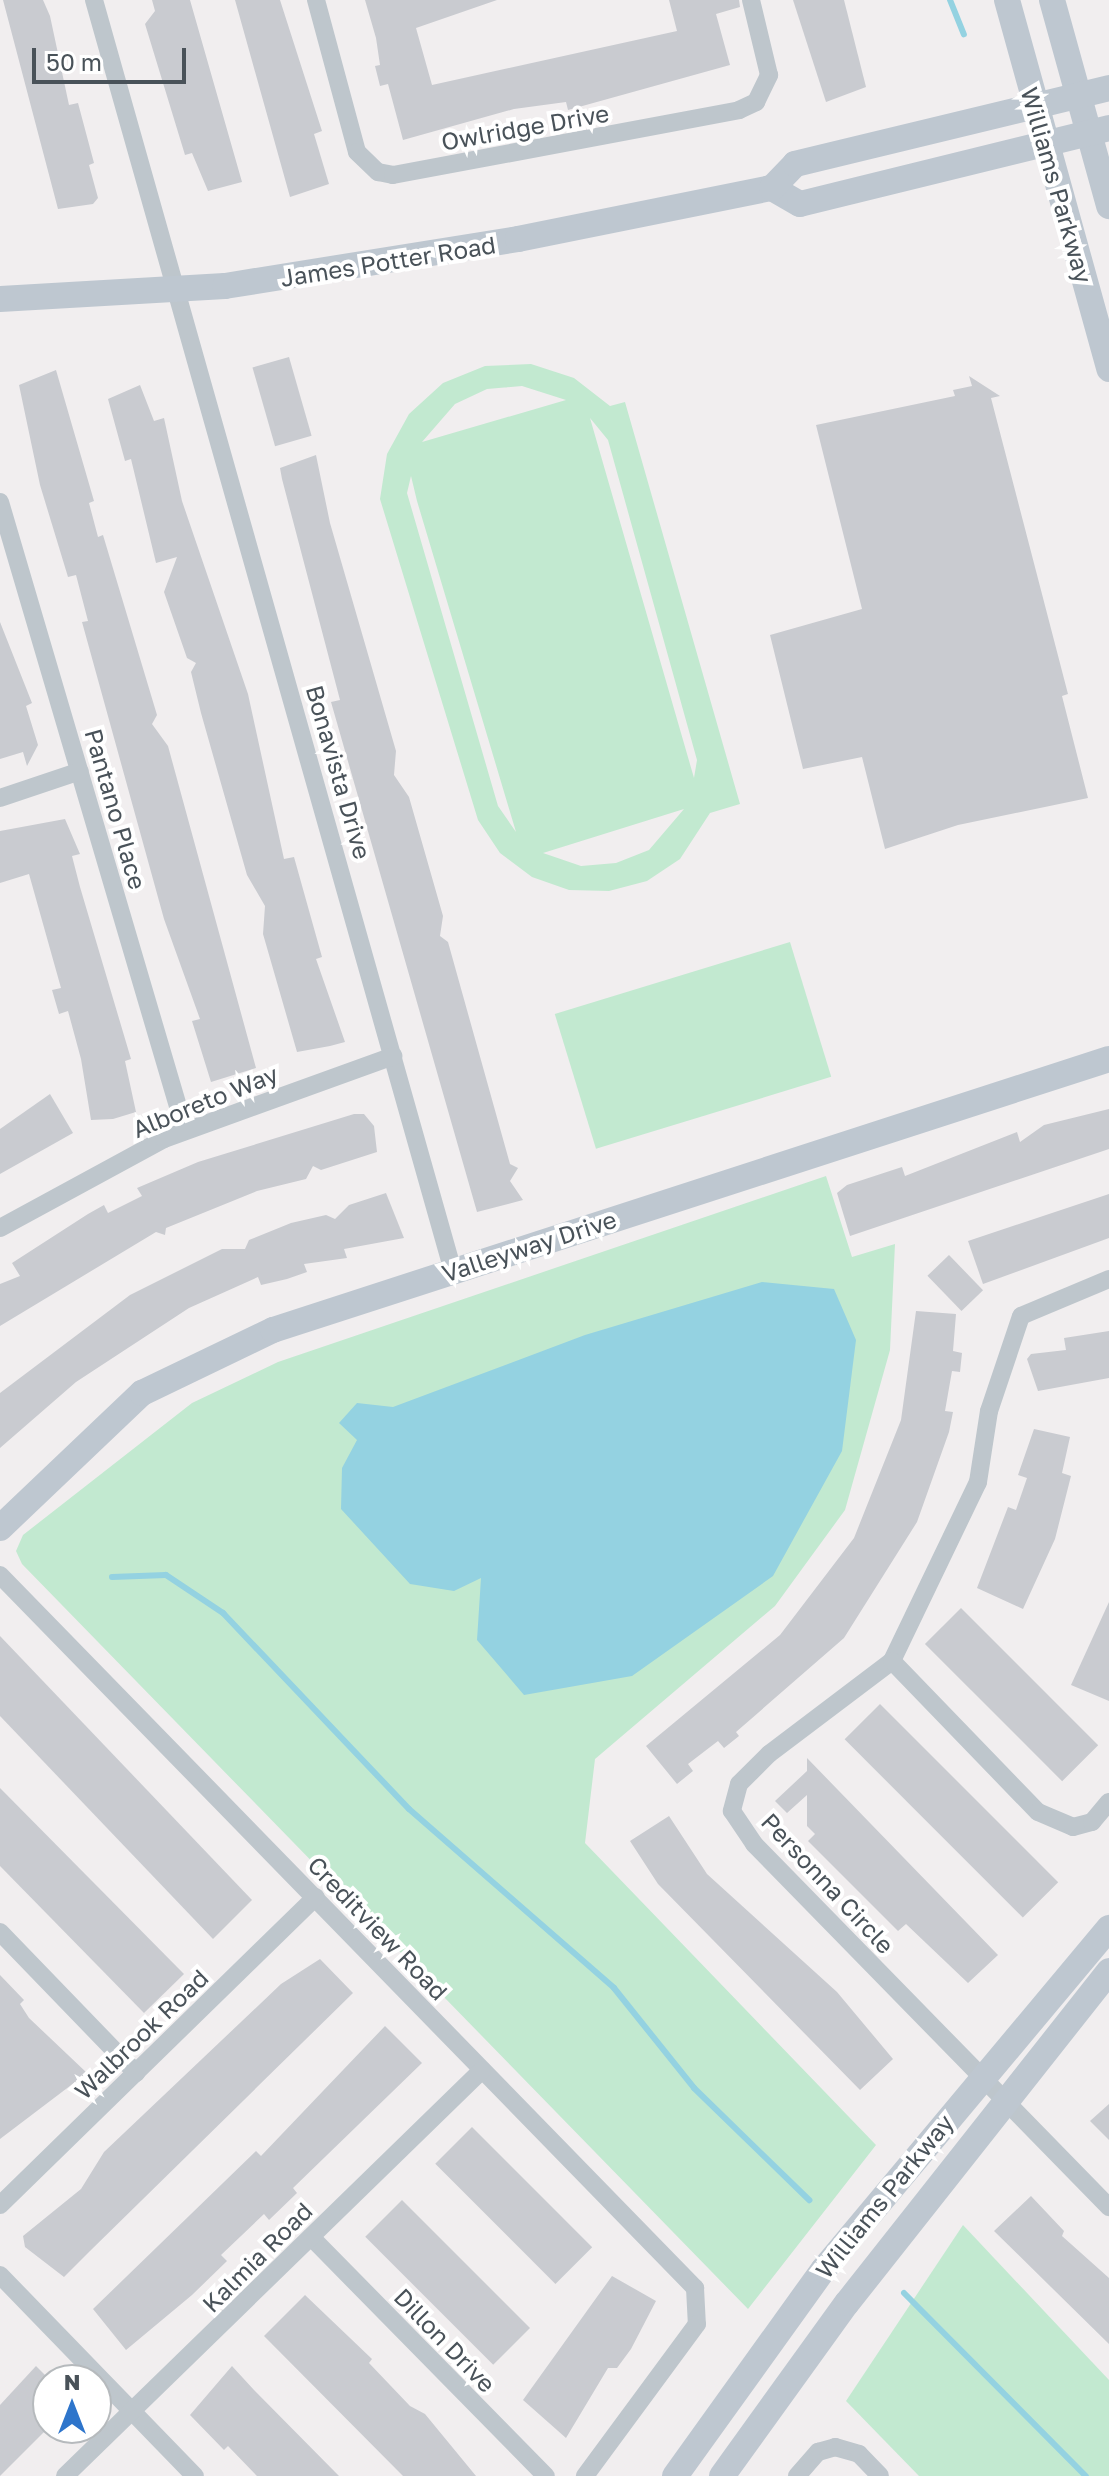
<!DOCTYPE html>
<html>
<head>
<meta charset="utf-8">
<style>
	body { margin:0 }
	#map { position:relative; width:1109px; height:2476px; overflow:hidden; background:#f1eeef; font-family:"Golos Text",sans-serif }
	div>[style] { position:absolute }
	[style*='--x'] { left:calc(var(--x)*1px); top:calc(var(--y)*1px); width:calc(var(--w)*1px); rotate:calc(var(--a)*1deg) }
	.green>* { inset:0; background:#c2e9d0; transform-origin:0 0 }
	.water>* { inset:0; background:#94d2e1 }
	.stream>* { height:6px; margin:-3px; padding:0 3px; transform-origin:3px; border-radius:3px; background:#94d2e1 }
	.building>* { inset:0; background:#c9cbd0; transform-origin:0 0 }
	.street>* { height:18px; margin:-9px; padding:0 9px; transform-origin:9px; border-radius:9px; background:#bec6cc }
	.secondary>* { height:26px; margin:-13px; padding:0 13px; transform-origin:13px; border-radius:13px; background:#bec7d0 }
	span { translate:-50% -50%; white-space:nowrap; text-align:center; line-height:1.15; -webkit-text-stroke:8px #fff; paint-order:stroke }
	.street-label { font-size:24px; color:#495259 }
	.north { position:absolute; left:32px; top:2364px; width:80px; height:80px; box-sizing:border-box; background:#fff; border:2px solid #b6babd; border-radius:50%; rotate:0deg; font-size:22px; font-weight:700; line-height:32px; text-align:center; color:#495259 }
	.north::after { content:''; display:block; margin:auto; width:28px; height:36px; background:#2e75cb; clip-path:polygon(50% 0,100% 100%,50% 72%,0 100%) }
	.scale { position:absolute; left:32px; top:48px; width:154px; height:36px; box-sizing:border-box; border:4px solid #495259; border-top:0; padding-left:10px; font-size:24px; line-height:28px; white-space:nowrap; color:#495259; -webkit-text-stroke:6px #fff; paint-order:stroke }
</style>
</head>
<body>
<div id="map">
	<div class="green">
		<i style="clip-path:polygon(evenodd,531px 364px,574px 378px,610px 406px,625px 402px,740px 804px,710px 813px,680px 859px,647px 881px,609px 891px,569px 890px,532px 877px,500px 853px,478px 820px,380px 499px,387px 454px,409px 414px,443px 383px,485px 366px,531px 364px,522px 386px,566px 400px,422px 442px,455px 404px,487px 389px,522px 386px,531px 364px,590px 418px,608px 440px,697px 760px,694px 778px,590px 418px,531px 364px,411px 476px,417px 501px,516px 832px,498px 806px,407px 493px,411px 476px,531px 364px,684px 809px,649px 850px,616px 863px,581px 866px,543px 853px,684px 809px)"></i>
		<i style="left:790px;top:942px;width:141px;height:246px;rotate:73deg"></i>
		<i style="clip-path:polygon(826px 1176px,852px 1257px,895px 1244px,890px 1350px,845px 1510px,775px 1606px,595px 1759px,585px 1843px,876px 2145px,748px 2309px,22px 1564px,16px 1551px,23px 1535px,192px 1403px,278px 1362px)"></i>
		<i style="clip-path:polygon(963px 2225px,1109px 2380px,1109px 2476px,919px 2476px,846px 2401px)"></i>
	</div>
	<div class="water">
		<i style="clip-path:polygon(762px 1282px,834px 1289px,856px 1340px,842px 1451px,773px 1576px,632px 1676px,524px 1695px,477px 1640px,481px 1578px,454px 1591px,410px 1584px,341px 1509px,342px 1468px,357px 1440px,339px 1423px,357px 1403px,393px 1407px,585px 1335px)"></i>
	</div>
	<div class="stream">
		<i style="--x:950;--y:0;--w:37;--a:68"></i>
		<i style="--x:112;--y:1577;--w:54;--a:-2.1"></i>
		<i style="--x:166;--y:1575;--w:69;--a:33.7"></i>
		<i style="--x:223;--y:1613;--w:270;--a:46.5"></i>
		<i style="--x:409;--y:1809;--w:272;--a:41.1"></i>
		<i style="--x:614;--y:1988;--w:128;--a:51.3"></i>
		<i style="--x:694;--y:2088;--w:161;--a:44.2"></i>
		<i style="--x:904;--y:2293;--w:258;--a:45.2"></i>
	</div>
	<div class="building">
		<i style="clip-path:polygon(3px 0,43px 0,50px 16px,69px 105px,78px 103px,94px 163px,89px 165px,98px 198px,93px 204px,58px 209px)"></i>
		<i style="clip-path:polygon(152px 0,190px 0,242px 182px,208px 191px,192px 153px,185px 155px,145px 24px,155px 11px)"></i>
		<i style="clip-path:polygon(235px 0,280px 0,322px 131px,314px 134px,329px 184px,290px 197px)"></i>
		<i style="clip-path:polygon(365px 0,497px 0,416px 28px,432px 85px,677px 31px,669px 0,739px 0,740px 7px,716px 14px,730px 65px,568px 110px,566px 102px,514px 109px,403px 140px,388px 84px,380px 86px,375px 66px,380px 65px,376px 38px)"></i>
		<i style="clip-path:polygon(793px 0,844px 0,866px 87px,826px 102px)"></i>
		<i style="left:289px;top:357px;width:82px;height:38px;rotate:74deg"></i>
		<i style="clip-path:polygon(56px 370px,94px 501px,89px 503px,98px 537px,103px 535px,157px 715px,152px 724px,168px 746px,256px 1068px,211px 1082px,192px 1021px,200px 1019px,164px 919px,82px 622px,88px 621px,76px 575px,68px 577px,40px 485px,19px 385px)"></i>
		<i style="clip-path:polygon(969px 376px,1000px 396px,991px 398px,1068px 694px,1062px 696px,1088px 798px,958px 825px,885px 849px,862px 757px,803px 769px,770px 635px,862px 609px,816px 425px,955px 396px,953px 390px,972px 386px)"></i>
		<i style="clip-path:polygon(140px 385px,154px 421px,164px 418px,182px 501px,248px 694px,284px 859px,294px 857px,322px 957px,316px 959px,345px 1042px,330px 1046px,297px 1052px,263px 934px,265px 906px,247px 875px,201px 713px,191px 672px,196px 663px,187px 658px,164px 592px,177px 557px,156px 563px,131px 459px,125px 461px,108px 399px)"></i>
		<i style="clip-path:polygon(316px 455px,330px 523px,396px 751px,394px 775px,409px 797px,443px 916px,440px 936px,448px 942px,510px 1164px,518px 1168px,510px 1181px,523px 1200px,477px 1212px,331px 702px,340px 700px,282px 479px,280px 468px)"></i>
		<i style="clip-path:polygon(0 622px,32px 703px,26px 706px,38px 745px,27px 766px,23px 752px,0 759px)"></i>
		<i style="clip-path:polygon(65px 819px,80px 854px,72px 856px,80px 887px,131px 1059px,125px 1061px,136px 1112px,113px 1119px,91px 1120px,81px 1059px,68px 1011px,59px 1014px,52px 990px,61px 988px,29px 874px,0 883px,0 831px)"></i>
		<i style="clip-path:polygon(50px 1094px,73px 1133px,0 1174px,0 1129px)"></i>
		<i style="clip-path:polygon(1109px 1109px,1109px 1149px,850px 1236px,837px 1193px,847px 1185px,902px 1167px,905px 1176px,1017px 1132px,1020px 1142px,1044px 1125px)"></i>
		<i style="clip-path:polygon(354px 1114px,364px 1114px,374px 1126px,377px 1152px,321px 1170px,313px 1166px,306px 1179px,257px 1191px,166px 1228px,165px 1235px,156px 1232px,0 1326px,0 1284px,20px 1276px,12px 1263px,88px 1214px,104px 1205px,108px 1213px,142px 1196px,137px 1188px,198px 1162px)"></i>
		<i style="clip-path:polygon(386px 1193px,404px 1238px,344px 1249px,347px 1258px,304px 1264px,307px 1272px,287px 1279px,261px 1285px,258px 1277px,189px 1308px,76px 1382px,0 1448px,0 1393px,130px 1295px,222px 1249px,245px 1249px,249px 1240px,291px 1223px,326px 1215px,335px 1219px,349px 1205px)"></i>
		<i style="clip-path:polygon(1109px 1194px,1109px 1238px,983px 1284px,968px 1241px)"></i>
		<i style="left:949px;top:1255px;width:49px;height:30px;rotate:46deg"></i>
		<i style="clip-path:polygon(916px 1311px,956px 1314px,953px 1351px,962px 1353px,960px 1372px,952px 1371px,945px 1411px,953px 1412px,949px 1432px,917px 1522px,844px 1638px,736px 1732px,739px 1736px,724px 1748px,718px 1741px,688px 1764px,693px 1771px,677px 1784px,646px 1746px,780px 1635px,854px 1538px,901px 1420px)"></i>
		<i style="clip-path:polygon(1109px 1331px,1109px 1378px,1038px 1391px,1027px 1359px,1031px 1354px,1066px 1350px,1064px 1338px)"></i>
		<i style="clip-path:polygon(1034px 1429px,1070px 1437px,1062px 1473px,1071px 1476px,1055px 1539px,1023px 1609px,977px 1588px,1008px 1507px,1016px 1510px,1027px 1478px,1018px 1475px)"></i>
		<i style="clip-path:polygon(1109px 1602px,1109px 1701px,1071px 1685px)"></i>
		<i style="left:961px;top:1608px;width:194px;height:51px;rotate:45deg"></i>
		<i style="clip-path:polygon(0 1636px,252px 1900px,213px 1939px,0 1716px)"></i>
		<i style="left:880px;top:1704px;width:252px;height:50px;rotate:45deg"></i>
		<i style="clip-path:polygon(807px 1758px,998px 1955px,968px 1983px,906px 1924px,898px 1931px,808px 1841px,815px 1834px,807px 1826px,807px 1795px,787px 1813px,775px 1801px,807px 1771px)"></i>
		<i style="clip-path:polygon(0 1788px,184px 1974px,144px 2013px,0 1866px)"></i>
		<i style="clip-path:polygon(669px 1816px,707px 1874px,837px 1992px,893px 2059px,860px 2090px,658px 1884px,630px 1841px)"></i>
		<i style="clip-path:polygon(320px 1959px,353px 1993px,90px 2251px,64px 2277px,25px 2247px,23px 2236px,81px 2189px,104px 2152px,281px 1984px)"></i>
		<i style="clip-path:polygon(0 1975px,24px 2000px,20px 2004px,29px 2018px,87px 2073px,0 2139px)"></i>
		<i style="clip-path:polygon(385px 2026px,422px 2063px,293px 2188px,297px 2193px,269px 2220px,264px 2214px,221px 2255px,227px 2261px,192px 2295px,126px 2350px,93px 2309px,256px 2151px,261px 2156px)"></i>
		<i style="clip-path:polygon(1109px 2104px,1109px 2140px,1090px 2121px)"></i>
		<i style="left:472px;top:2127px;width:170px;height:52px;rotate:45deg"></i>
		<i style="clip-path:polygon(1031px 2196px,1064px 2231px,1062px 2236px,1109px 2278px,1109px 2344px,994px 2231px)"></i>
		<i style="left:402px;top:2200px;width:181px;height:52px;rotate:45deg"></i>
		<i style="clip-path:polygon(612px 2276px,656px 2301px,631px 2349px,617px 2368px,608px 2368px,566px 2438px,523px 2400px)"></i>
		<i style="clip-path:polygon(305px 2295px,372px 2359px,369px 2363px,410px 2406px,425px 2414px,476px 2476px,403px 2476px,264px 2336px)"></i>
		<i style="clip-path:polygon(36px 2366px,48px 2378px,48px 2428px,0 2476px,0 2405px)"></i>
		<i style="clip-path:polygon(232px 2366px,254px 2390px,339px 2476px,257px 2476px,228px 2446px,224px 2450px,190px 2415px)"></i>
	</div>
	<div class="street">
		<i style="--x:94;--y:0;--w:1321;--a:74.23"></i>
		<i style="--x:316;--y:0;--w:157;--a:74.9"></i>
		<i style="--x:357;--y:152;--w:29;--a:44"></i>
		<i style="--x:378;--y:172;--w:15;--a:11"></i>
		<i style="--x:393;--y:175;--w:352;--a:-10.6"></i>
		<i style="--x:739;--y:110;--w:19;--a:-25"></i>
		<i style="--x:756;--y:102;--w:30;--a:-64"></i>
		<i style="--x:769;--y:75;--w:77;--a:-103.5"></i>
		<i style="--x:0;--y:502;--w:655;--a:73.59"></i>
		<i style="--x:0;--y:798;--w:84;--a:-18.6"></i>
		<i style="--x:0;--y:1228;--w:187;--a:-28.5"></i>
		<i style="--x:164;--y:1139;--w:244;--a:-19.9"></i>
		<i style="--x:1109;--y:1279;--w:95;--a:157.2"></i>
		<i style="--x:1021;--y:1316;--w:100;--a:108.6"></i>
		<i style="--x:989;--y:1411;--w:72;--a:98.8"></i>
		<i style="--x:978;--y:1482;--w:199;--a:115.7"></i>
		<i style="--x:892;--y:1661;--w:154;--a:142.9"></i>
		<i style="--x:769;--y:1754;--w:42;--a:135"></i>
		<i style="--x:739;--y:1784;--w:28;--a:105"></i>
		<i style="--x:732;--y:1811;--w:40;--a:56"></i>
		<i style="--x:754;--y:1844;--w:508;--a:45.64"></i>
		<i style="--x:0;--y:1575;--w:996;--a:45.73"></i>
		<i style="--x:695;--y:2288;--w:36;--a:87"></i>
		<i style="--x:697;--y:2324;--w:189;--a:126.4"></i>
		<i style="--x:892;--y:1661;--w:210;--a:46"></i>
		<i style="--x:1038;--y:1812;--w:38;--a:23"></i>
		<i style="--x:1073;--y:1827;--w:20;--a:-15"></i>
		<i style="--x:1092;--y:1822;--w:26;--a:-50"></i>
		<i style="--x:0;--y:1932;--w:196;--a:46"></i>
		<i style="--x:0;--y:2205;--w:441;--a:-44.3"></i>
		<i style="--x:311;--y:2237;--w:335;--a:45.5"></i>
		<i style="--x:0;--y:2275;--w:280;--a:45.9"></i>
		<i style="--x:65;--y:2476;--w:582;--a:-44.23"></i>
		<i style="--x:797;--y:2476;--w:32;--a:-49"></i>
		<i style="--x:818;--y:2452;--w:18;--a:-16"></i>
		<i style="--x:835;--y:2447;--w:25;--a:16"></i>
		<i style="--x:859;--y:2454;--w:30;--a:46"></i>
	</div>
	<div class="secondary">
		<i style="--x:1007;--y:0;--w:383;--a:74.5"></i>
		<i style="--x:1052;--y:0;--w:214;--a:74.5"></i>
		<i style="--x:772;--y:188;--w:32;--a:30"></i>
		<i style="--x:800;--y:204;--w:318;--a:-13.8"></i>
		<i style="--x:0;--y:299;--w:225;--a:-3.3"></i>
		<i style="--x:225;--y:286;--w:297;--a:-9.1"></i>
		<i style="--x:518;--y:239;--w:259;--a:-11.4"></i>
		<i style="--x:772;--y:188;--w:33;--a:-46"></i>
		<i style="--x:795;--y:164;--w:323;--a:-13.6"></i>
		<i style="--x:0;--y:1528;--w:196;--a:-43.6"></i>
		<i style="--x:142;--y:1393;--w:145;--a:-25.7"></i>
		<i style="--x:273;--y:1330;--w:879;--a:-17.96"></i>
		<i style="--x:675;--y:2476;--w:254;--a:-54.3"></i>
		<i style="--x:823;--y:2270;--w:446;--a:-50.1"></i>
		<i style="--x:722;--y:2476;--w:213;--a:-54.2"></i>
		<i style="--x:847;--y:2303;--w:423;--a:-51.7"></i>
	</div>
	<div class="street-label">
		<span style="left:525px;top:127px;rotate:-10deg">Owlridge Drive</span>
		<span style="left:1057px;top:185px;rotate:74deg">Williams Parkway</span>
		<span style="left:388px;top:261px;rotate:-9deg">James Potter Road</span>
		<span style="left:339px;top:772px;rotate:74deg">Bonavista Drive</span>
		<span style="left:116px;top:809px;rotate:74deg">Pantano Place</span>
		<span style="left:205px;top:1101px;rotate:-22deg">Alboreto Way</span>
		<span style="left:529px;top:1246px;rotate:-18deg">Valleyway Drive</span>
		<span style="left:828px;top:1883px;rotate:47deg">Personna Circle</span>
		<span style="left:378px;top:1928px;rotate:46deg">Creditview Road</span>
		<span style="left:141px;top:2034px;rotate:-44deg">Walbrook Road</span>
		<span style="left:884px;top:2196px;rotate:-51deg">Williams Parkway</span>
		<span style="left:257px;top:2257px;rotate:-45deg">Kalmia Road</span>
		<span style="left:445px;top:2340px;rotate:46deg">Dillon Drive</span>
	</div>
	<div class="north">N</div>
	<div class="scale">50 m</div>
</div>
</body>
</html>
